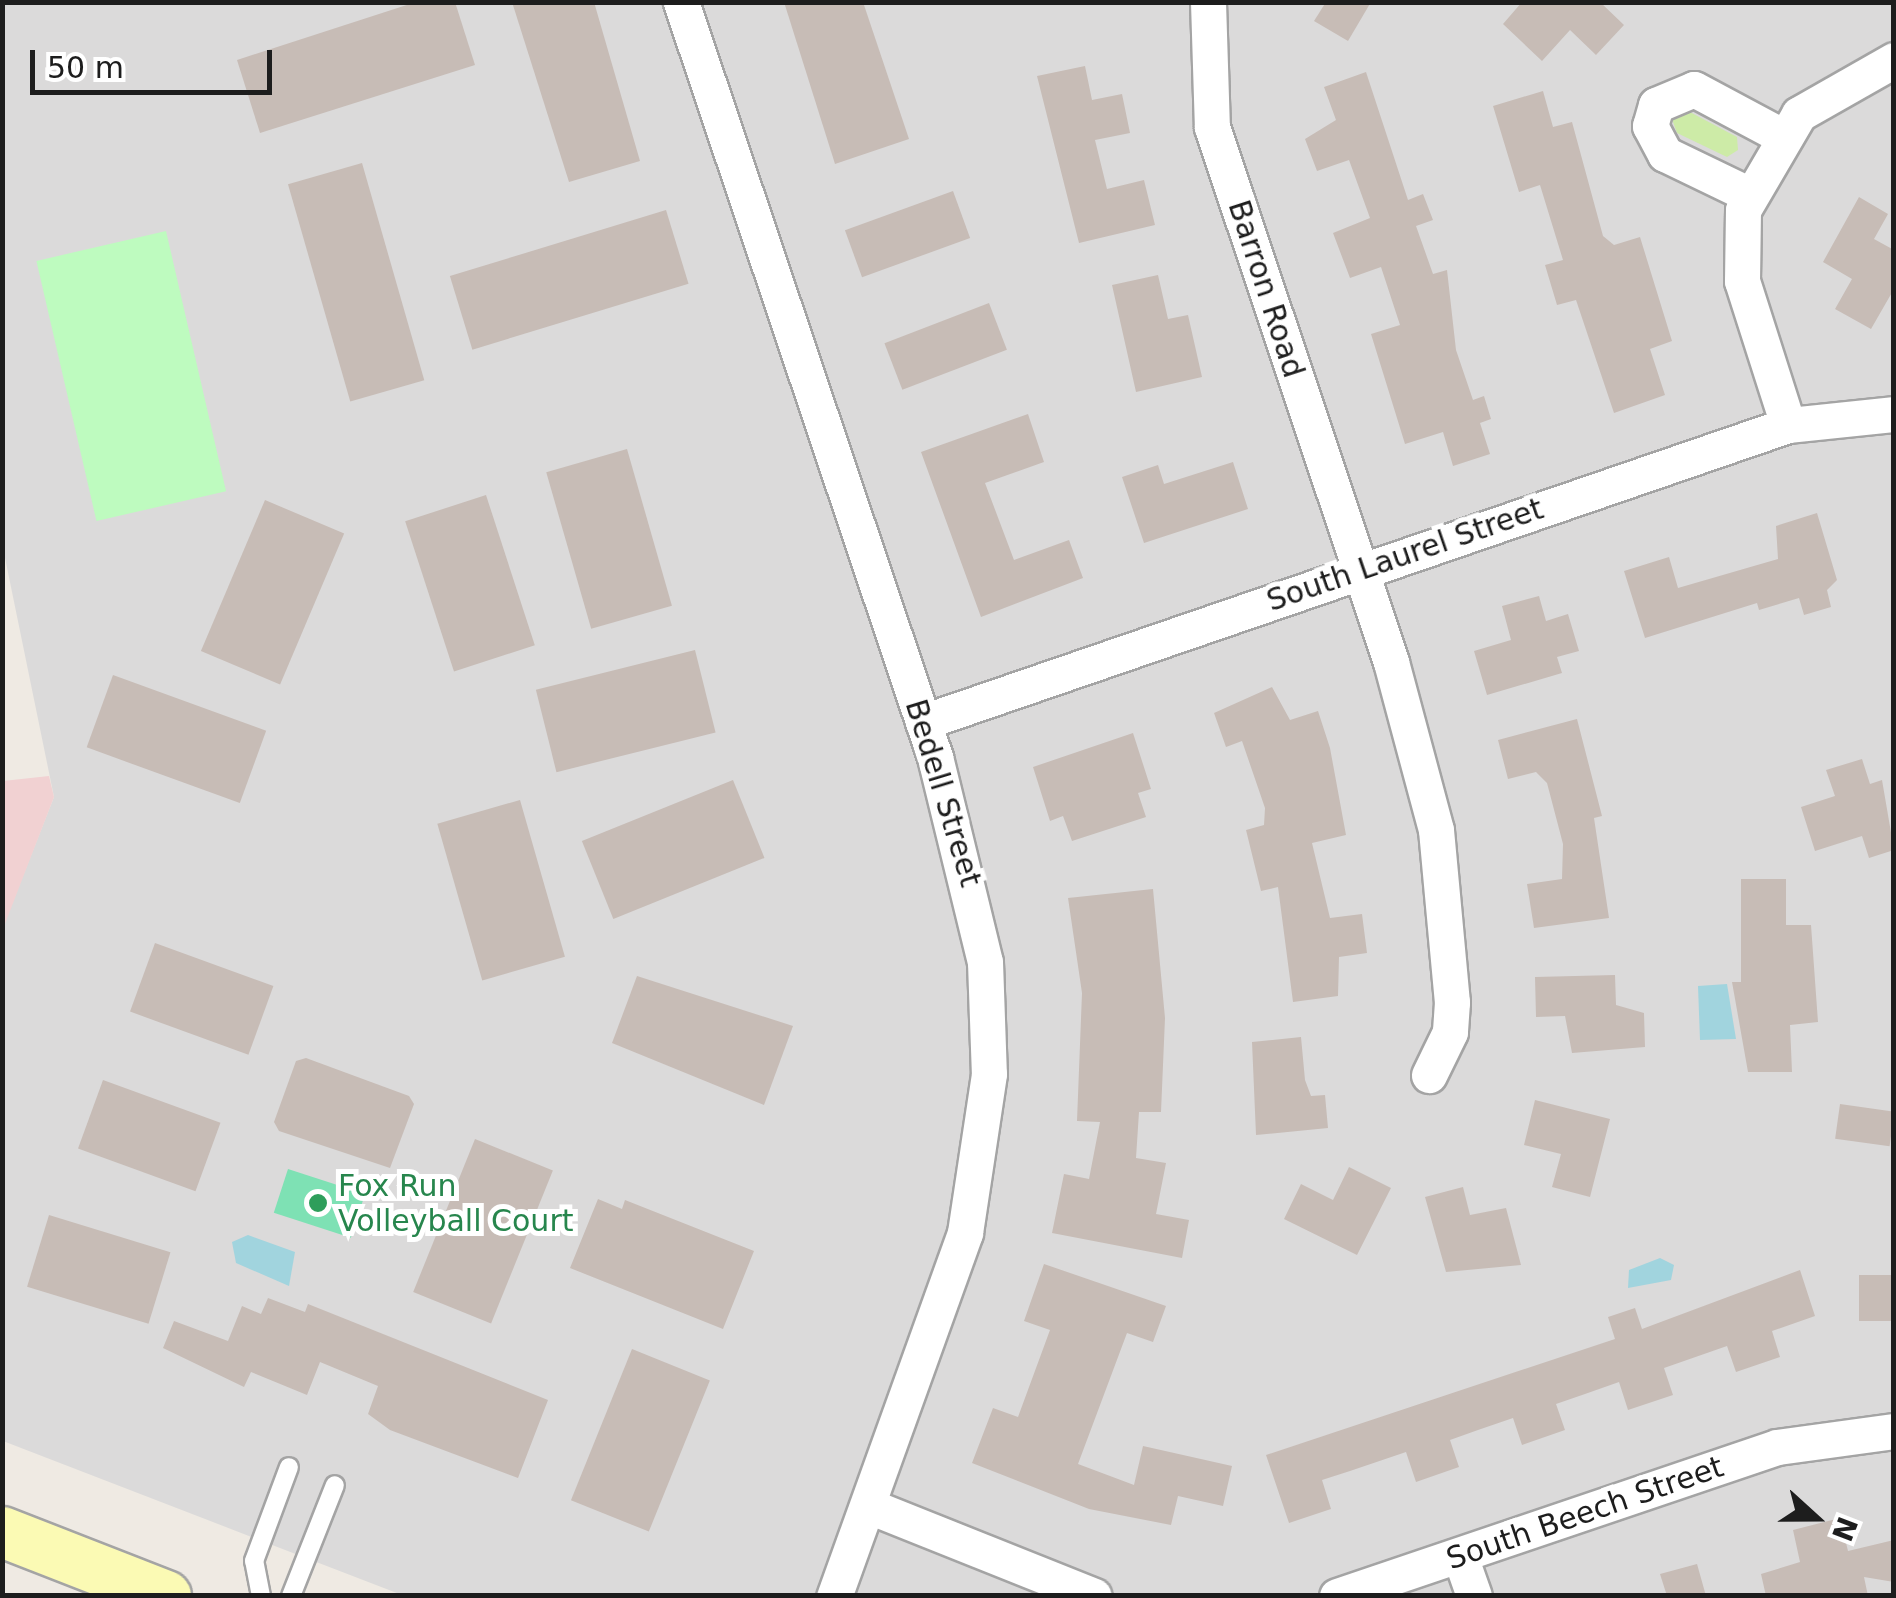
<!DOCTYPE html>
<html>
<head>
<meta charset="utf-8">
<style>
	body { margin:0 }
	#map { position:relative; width:1896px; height:1598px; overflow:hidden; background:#efeae3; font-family:"DejaVu Sans",sans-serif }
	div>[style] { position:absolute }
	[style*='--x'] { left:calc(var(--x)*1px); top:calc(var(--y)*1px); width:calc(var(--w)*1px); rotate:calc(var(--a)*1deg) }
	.residential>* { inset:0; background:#dbdada }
	.commercial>* { inset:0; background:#f1d1d2 }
	.grass>* { inset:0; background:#cdeba7 }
	.park>* { inset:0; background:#befbbf; transform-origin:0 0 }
	.pitch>* { inset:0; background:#7ee1b4; transform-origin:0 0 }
	.water>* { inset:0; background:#a1d4de }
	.building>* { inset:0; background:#c7bcb6; transform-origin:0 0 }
	.roads { filter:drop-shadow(2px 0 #a4a4a4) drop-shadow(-2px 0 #a4a4a4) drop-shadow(0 2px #a4a4a4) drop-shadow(0 -2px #a4a4a4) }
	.service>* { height:18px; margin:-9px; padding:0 9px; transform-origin:9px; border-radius:9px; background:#fff }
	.minor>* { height:35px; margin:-17.5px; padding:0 17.5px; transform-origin:17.5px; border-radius:17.5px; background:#fff }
	.secondary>* { height:50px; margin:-25px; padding:0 25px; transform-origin:25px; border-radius:25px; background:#fbfab4 }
	.dots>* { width:28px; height:28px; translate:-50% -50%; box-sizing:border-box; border:5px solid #fff; border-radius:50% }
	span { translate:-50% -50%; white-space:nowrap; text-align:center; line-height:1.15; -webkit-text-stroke:10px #fff; paint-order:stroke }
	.street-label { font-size:30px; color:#1d1d1d }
	.leisure-label { font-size:30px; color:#27864d }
	.left { translate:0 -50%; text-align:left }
	.frame { position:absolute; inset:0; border:5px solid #1d1d1d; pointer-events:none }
	.north { position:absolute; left:1766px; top:1468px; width:100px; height:100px; -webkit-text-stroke:8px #fff; paint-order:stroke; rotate:111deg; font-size:28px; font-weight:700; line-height:40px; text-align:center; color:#1d1d1d }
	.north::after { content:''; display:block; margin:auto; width:35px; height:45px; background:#1d1d1d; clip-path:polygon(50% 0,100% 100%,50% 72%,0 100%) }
	.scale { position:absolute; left:30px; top:50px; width:242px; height:45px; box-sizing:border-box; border:5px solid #1d1d1d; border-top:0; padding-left:12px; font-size:30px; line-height:35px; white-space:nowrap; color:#1d1d1d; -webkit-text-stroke:8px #fff; paint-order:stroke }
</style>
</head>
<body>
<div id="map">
	<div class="residential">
		<i style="clip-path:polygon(3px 3px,1893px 3px,1893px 1595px,402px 1595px,3px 1441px,2px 929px,54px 797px,3px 548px)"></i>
	</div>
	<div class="commercial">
		<i style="clip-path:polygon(49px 776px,54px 797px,3px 929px,3px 781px)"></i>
	</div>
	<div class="grass">
		<i style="clip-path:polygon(1688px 111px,1737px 137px,1738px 150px,1727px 157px,1677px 133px,1672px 119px)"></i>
	</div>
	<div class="park">
		<i style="left:166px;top:231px;width:267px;height:133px;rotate:77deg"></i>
	</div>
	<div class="pitch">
		<i style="left:288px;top:1169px;width:81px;height:46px;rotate:18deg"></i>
	</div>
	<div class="water">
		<i style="clip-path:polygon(1727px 984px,1736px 1039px,1700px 1040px,1698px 986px)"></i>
		<i style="clip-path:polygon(248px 1235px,295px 1252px,289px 1286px,236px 1263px,232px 1242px)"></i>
		<i style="clip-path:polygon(1660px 1258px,1674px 1265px,1671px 1280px,1628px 1288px,1629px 1270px)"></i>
	</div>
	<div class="building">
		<i style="clip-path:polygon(416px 2px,455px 2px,475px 65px,260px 133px,237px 60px)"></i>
		<i style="clip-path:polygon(512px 2px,594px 2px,640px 161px,569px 182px)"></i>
		<i style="clip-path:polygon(784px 2px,863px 2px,909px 139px,835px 164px)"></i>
		<i style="clip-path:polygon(1326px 2px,1371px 2px,1348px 41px,1314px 21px)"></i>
		<i style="clip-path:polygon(1522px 2px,1600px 2px,1624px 25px,1596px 55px,1570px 30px,1542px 61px,1503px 24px)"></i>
		<i style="clip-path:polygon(1085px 66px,1092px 100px,1122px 94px,1130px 133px,1095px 140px,1107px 189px,1144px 180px,1155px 225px,1079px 243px,1037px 76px)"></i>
		<i style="clip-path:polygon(1366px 72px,1408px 200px,1423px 194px,1433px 220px,1416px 226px,1433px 274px,1447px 270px,1456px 350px,1473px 400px,1484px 396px,1491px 419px,1480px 423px,1490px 454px,1453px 466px,1443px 432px,1405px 444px,1371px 334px,1400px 325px,1381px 267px,1350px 278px,1333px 233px,1370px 218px,1349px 160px,1317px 171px,1305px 139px,1336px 120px,1324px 87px)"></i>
		<i style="clip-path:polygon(1543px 91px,1553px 127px,1572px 122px,1603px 236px,1614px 245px,1640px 237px,1672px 341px,1650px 349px,1665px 395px,1614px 413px,1576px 300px,1557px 305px,1545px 265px,1563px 260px,1540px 185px,1519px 192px,1493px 106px)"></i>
		<i style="left:362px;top:163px;width:226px;height:77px;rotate:74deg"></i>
		<i style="left:953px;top:191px;width:50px;height:115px;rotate:70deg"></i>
		<i style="clip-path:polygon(1859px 197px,1888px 214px,1874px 239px,1894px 250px,1894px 289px,1871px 329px,1835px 309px,1852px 279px,1823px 262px)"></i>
		<i style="left:666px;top:210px;width:77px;height:226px;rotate:73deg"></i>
		<i style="clip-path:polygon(1158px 275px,1168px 319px,1188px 315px,1202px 377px,1136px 392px,1112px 285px)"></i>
		<i style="left:989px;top:303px;width:50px;height:112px;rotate:69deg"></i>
		<i style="clip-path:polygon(1028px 414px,1044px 462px,985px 483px,1014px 560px,1069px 540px,1083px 578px,981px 617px,921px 452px)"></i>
		<i style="left:627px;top:449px;width:163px;height:84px;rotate:74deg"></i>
		<i style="clip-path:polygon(1233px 462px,1248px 509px,1144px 543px,1122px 477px,1158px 465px,1164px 484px)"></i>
		<i style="left:486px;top:495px;width:158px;height:85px;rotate:72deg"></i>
		<i style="left:265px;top:500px;width:86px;height:164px;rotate:23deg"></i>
		<i style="clip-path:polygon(1817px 513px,1837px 580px,1827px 590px,1831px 607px,1804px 615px,1799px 598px,1759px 610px,1757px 603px,1645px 638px,1624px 571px,1669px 557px,1678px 588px,1778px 559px,1776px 526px)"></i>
		<i style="clip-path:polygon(1539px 596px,1546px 621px,1568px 614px,1579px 651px,1557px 657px,1562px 673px,1487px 695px,1474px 651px,1511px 640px,1502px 606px)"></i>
		<i style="left:695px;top:650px;width:85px;height:164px;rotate:76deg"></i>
		<i style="left:113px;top:675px;width:163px;height:77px;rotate:20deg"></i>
		<i style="clip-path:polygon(1272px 687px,1290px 720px,1318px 711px,1330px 748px,1346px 835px,1312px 843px,1330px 918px,1362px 914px,1367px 953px,1339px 957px,1338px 996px,1293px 1002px,1278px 887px,1261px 891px,1246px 830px,1264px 825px,1265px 808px,1242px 741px,1226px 747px,1214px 713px)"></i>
		<i style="clip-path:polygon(1577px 719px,1602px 816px,1594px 818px,1609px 918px,1534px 928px,1527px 884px,1562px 879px,1563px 844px,1547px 783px,1536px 772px,1508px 779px,1498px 740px)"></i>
		<i style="clip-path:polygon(1133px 733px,1151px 789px,1138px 793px,1146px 817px,1072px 841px,1063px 816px,1050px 821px,1033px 767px)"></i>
		<i style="clip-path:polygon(1862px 759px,1870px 784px,1882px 780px,1894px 850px,1869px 858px,1862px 836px,1815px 851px,1801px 807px,1835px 796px,1826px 770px)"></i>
		<i style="left:733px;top:780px;width:84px;height:163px;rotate:68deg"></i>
		<i style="left:520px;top:800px;width:163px;height:86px;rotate:74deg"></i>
		<i style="clip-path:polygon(1741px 879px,1786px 879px,1786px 925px,1811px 925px,1818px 1022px,1790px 1025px,1792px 1072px,1748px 1072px,1732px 982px,1741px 982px)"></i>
		<i style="clip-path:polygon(1153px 889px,1165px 1018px,1161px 1112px,1139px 1112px,1136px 1158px,1166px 1163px,1156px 1214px,1189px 1220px,1182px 1258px,1052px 1233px,1064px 1174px,1089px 1179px,1100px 1122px,1077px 1121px,1082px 993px,1068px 898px)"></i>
		<i style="left:155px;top:943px;width:126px;height:73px;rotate:20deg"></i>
		<i style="clip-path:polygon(1615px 975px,1616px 1005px,1644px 1013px,1645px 1047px,1572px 1053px,1565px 1016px,1536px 1017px,1535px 977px)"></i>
		<i style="clip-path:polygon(637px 976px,793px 1026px,764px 1105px,612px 1043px)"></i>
		<i style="clip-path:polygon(1301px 1037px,1305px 1080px,1311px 1096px,1325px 1095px,1328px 1128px,1256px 1135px,1252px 1042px)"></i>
		<i style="clip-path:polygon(306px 1058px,409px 1096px,414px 1104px,390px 1168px,279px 1131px,274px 1122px,296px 1061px)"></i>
		<i style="left:103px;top:1080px;width:125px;height:73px;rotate:20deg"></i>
		<i style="clip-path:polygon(1535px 1100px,1610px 1119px,1590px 1197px,1552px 1187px,1561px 1154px,1524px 1145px)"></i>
		<i style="left:1840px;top:1104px;width:55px;height:35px;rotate:8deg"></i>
		<i style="left:475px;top:1139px;width:84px;height:165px;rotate:22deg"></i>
		<i style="clip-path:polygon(1349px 1167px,1391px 1188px,1357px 1255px,1284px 1219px,1301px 1184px,1333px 1200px)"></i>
		<i style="clip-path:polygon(1463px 1187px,1470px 1215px,1506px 1208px,1521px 1265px,1446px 1272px,1425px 1197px)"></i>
		<i style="clip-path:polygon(598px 1199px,622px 1209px,625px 1200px,754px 1251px,723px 1329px,570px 1268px)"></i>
		<i style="left:49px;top:1215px;width:127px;height:75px;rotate:17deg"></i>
		<i style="clip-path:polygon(1044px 1264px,1166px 1306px,1153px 1342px,1127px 1333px,1078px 1464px,1134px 1485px,1143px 1446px,1232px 1466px,1223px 1506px,1178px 1496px,1171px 1525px,1089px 1509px,972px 1463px,993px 1408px,1018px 1417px,1050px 1330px,1024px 1321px)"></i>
		<i style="clip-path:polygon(1800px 1270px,1815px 1316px,1772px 1331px,1780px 1357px,1736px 1372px,1727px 1346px,1664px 1368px,1673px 1395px,1628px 1410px,1619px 1382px,1585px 1394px,1556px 1404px,1565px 1430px,1522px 1445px,1513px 1418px,1478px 1430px,1450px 1440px,1459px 1467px,1416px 1482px,1406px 1452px,1350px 1471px,1322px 1480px,1331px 1509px,1289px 1523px,1266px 1455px,1615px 1339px,1608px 1317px,1635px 1308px,1642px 1329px)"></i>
		<i style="left:1859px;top:1275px;width:35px;height:46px"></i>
		<i style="clip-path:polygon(268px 1298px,305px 1312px,308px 1304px,548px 1400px,518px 1478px,390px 1430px,368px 1414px,378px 1386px,320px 1362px,307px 1395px,251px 1372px,244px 1387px,163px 1348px,174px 1321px,228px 1341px,242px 1306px,261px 1314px)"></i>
		<i style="left:632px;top:1349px;width:84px;height:163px;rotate:22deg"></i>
		<i style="clip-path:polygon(1840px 1518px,1848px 1551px,1894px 1540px,1894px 1582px,1864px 1577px,1868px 1596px,1766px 1596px,1761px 1574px,1800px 1562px,1793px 1530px)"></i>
		<i style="clip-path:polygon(1697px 1564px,1706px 1596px,1667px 1596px,1660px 1574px)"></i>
	</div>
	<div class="roads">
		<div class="service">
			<i style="--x:261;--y:1596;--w:36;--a:-101"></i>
			<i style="--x:254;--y:1561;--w:100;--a:-69.6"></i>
			<i style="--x:291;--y:1596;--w:119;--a:-68.4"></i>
		</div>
		<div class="minor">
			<i style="--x:681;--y:2;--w:797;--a:71.41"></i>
			<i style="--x:935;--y:757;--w:211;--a:76.3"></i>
			<i style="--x:985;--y:962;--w:112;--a:88"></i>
			<i style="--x:989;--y:1074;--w:161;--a:98.6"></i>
			<i style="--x:965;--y:1233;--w:386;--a:109.8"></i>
			<i style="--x:1208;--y:2;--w:125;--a:88.2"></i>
			<i style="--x:1212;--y:127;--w:564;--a:71.5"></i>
			<i style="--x:1391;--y:662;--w:174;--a:75"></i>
			<i style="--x:1436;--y:830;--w:173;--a:84.7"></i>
			<i style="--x:1452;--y:1002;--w:30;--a:94"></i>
			<i style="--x:1450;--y:1032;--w:48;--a:116"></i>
			<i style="--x:1748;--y:194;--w:92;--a:-154.3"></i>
			<i style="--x:1665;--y:154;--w:32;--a:-118"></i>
			<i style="--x:1650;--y:126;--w:22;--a:-74"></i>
			<i style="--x:1656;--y:105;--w:41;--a:-22.8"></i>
			<i style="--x:1694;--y:89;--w:98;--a:28.1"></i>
			<i style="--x:1788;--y:425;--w:151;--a:-107.7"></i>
			<i style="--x:1742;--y:281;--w:71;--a:-89.2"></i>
			<i style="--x:1743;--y:210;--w:111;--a:-59.7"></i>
			<i style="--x:1799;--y:114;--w:109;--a:-29.6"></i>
			<i style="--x:923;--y:722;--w:915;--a:-18.95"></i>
			<i style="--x:1788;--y:425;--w:107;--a:-5.9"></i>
			<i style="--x:869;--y:1506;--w:242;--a:21.8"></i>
			<i style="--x:1460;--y:1556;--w:42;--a:70.7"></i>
			<i style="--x:1337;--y:1596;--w:465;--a:-18.7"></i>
			<i style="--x:1777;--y:1447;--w:118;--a:-7.8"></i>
		</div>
		<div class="secondary">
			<i style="--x:2;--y:1532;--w:176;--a:21.3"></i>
		</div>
	</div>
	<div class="dots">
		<i style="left:318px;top:1203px;background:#2e9e5b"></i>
	</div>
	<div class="street-label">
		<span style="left:1266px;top:289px;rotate:72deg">Barron Road</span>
		<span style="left:1405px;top:555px;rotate:-19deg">South Laurel Street</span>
		<span style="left:943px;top:793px;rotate:73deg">Bedell Street</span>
		<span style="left:1585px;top:1513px;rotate:-19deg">South Beech Street</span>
	</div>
	<div class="leisure-label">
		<span class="left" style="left:338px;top:1203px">Fox Run<br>Volleyball Court</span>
	</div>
	<div class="frame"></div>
	<div class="north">N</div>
	<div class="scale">50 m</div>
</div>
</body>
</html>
